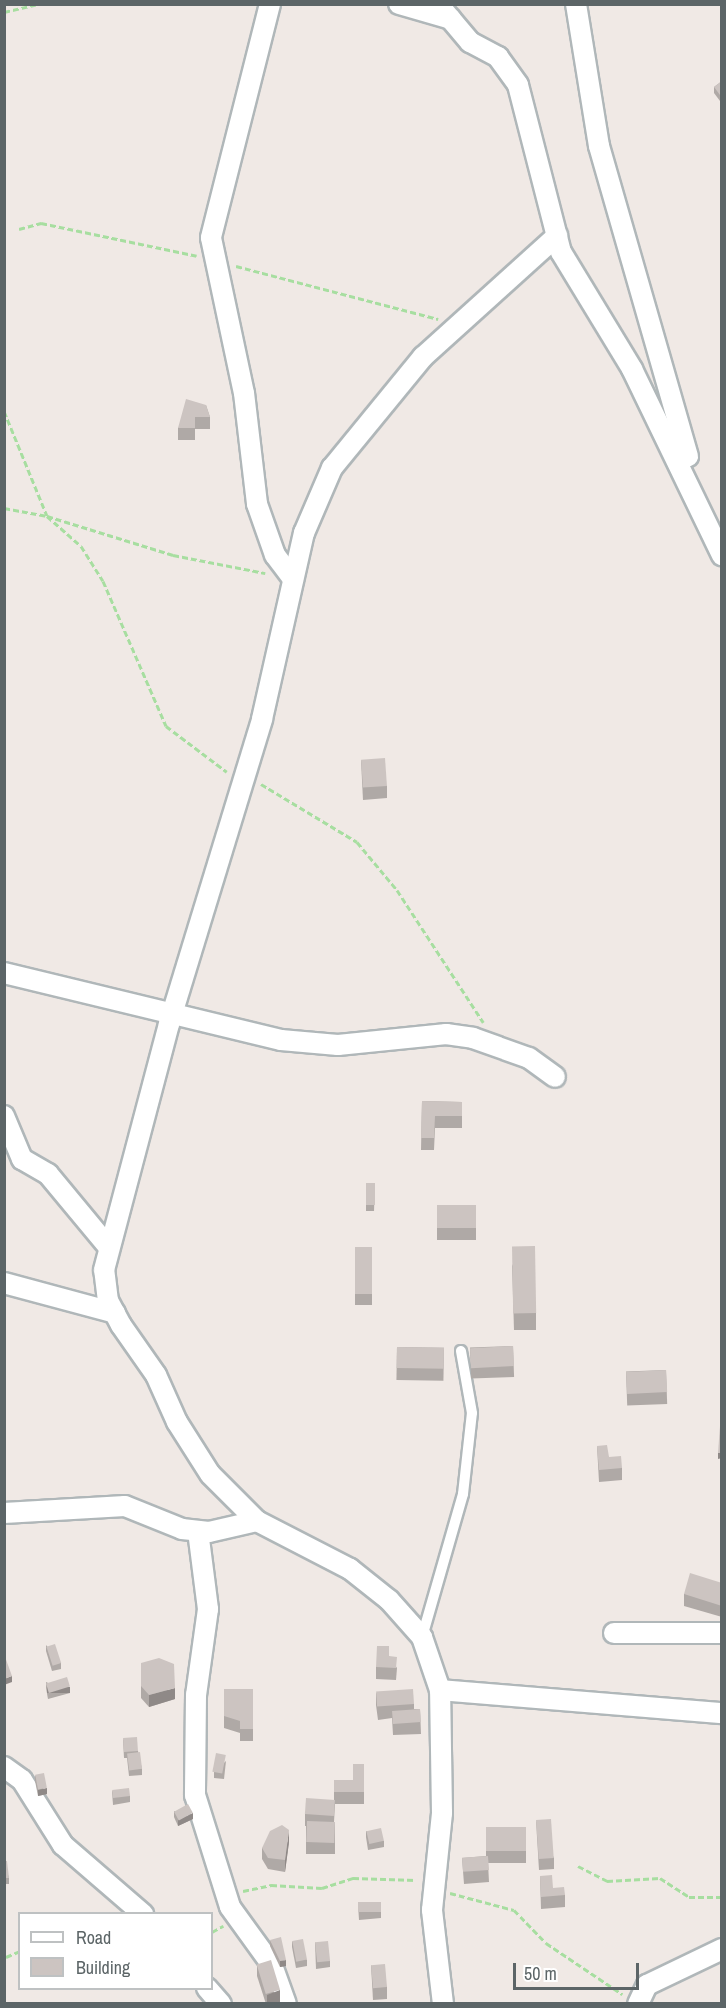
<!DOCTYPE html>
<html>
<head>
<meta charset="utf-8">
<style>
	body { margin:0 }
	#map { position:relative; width:726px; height:2008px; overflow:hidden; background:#f0e9e5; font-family:"Archivo Narrow",sans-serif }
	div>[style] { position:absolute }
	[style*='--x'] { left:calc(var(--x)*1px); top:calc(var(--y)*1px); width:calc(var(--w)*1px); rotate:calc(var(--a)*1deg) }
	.path>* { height:3px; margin-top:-1.5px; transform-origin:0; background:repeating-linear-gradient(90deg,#a7dea0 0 6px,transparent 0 9px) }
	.roads { filter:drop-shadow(2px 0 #b0b7b9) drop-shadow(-2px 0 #b0b7b9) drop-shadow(0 2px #b0b7b9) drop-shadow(0 -2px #b0b7b9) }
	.service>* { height:10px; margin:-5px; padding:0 5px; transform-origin:5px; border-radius:5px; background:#fff }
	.minor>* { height:20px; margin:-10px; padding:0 10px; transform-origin:10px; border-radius:10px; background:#fff }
	.wall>* { inset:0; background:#afa9a6; transform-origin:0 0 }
	.shaded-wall>* { inset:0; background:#8f8987; transform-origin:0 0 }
	.building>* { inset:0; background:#ccc4c1; transform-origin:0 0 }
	span { translate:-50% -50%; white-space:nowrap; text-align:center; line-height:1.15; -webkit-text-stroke:4.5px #fff; paint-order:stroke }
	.frame { position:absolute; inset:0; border:6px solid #5c6567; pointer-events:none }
	.legend { position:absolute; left:18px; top:1912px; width:195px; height:78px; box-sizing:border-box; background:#fff; border:2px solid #bec1c2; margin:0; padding:8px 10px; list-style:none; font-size:18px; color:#5c6567 }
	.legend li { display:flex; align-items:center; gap:12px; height:30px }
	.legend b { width:30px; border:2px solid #bec1c2 }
	.scale { position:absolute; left:513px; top:1963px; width:126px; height:27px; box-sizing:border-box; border:3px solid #5c6567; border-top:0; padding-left:8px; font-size:18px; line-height:21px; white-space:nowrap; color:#5c6567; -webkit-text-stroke:4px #fff; paint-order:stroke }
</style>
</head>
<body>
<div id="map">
	<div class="path">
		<i style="--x:4;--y:12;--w:36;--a:-13"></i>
		<i style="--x:19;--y:229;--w:23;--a:-15"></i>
		<i style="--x:41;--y:223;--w:159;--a:11.9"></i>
		<i style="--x:236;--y:266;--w:209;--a:14.7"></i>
		<i style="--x:4;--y:411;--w:113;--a:67.7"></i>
		<i style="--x:47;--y:516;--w:45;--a:41.4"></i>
		<i style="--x:81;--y:546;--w:41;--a:57.8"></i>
		<i style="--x:103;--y:581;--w:158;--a:66.5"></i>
		<i style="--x:166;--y:726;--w:76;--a:37"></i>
		<i style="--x:4;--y:508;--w:44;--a:10.5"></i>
		<i style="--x:47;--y:516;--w:132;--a:17.2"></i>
		<i style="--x:173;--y:555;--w:94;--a:11.1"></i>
		<i style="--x:261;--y:784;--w:112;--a:31.1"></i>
		<i style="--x:357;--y:842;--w:62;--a:50.2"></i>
		<i style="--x:397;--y:890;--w:158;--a:56.9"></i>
		<i style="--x:578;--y:1866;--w:33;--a:27"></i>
		<i style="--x:607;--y:1881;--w:53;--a:-3.2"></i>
		<i style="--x:660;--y:1878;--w:35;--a:33"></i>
		<i style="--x:689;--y:1897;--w:33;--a:0"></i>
		<i style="--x:243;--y:1891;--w:29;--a:-12"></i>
		<i style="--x:271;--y:1885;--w:51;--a:3.4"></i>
		<i style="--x:322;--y:1888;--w:33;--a:-18"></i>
		<i style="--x:353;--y:1878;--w:63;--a:1.8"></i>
		<i style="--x:450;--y:1893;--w:66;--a:14.9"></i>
		<i style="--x:514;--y:1910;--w:46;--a:45.9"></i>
		<i style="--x:546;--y:1943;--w:92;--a:33.9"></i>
		<i style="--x:212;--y:1932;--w:13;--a:-29"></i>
		<i style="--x:6;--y:1957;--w:15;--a:-23"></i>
	</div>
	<div class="roads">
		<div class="service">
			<i style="--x:422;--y:1637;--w:149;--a:-74"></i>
			<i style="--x:463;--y:1494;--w:81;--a:-83.7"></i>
			<i style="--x:472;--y:1413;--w:63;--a:-100.1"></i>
		</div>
		<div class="minor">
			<i style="--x:270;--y:4;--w:241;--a:104.2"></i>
			<i style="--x:211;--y:238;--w:158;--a:78"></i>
			<i style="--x:244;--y:393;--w:112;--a:83.3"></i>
			<i style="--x:257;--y:504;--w:54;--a:70.6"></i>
			<i style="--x:275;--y:555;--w:30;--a:53"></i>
			<i style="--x:399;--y:4;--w:54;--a:16.1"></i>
			<i style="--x:438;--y:4;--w:50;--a:49.9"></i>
			<i style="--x:470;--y:42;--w:32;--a:28"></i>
			<i style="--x:498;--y:57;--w:34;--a:54"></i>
			<i style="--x:518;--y:85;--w:172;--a:75.6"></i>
			<i style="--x:561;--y:252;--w:137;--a:58.7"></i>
			<i style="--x:632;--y:369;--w:207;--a:64.2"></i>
			<i style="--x:576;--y:4;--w:144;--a:80.8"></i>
			<i style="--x:599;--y:146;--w:323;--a:74"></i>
			<i style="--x:4;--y:973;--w:285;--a:13.6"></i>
			<i style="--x:281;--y:1040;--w:57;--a:5"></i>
			<i style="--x:338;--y:1045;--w:109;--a:-5.8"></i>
			<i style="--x:446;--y:1034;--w:27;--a:8"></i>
			<i style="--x:473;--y:1038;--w:59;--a:19.7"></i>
			<i style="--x:529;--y:1058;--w:32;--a:36"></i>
			<i style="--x:4;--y:1116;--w:47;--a:67.3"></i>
			<i style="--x:22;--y:1159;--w:30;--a:30"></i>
			<i style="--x:48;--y:1174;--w:92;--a:50.3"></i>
			<i style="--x:4;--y:1283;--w:115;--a:15.1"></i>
			<i style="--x:4;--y:1513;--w:121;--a:-3.3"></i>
			<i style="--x:125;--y:1506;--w:61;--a:22"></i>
			<i style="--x:182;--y:1529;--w:27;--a:6"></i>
			<i style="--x:209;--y:1532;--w:49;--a:-12.9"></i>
			<i style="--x:198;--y:1531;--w:79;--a:82.7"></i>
			<i style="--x:208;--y:1609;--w:87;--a:97.9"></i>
			<i style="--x:196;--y:1695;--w:100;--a:90.6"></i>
			<i style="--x:195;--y:1795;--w:117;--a:72.6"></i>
			<i style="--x:230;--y:1907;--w:72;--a:54.1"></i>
			<i style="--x:272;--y:1965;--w:41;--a:70.3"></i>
			<i style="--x:614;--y:1633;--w:108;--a:0"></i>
			<i style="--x:440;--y:1690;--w:283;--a:4.7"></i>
			<i style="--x:4;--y:1767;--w:22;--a:36"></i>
			<i style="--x:22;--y:1780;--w:77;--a:57.8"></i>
			<i style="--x:63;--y:1845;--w:106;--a:40.8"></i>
			<i style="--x:207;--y:1988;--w:21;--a:49"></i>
			<i style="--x:443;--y:2004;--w:95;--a:-96.7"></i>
			<i style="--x:432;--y:1910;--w:98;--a:-84.1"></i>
			<i style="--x:442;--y:1813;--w:123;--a:-90.9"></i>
			<i style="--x:440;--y:1690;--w:56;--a:-108.8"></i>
			<i style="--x:422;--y:1637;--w:50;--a:-131.7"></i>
			<i style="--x:389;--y:1600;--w:50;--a:-141.5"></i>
			<i style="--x:350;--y:1569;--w:105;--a:-152.7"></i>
			<i style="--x:257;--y:1521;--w:66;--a:-135"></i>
			<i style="--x:210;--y:1474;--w:62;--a:-122.4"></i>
			<i style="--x:177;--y:1422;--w:51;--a:-114.1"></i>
			<i style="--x:156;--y:1375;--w:61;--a:-125"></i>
			<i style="--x:121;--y:1325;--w:27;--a:-118"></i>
			<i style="--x:108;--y:1301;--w:31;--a:-97"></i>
			<i style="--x:104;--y:1270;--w:254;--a:-75.2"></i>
			<i style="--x:169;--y:1024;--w:319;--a:-73"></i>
			<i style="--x:262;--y:719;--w:191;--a:-77.3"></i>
			<i style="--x:304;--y:533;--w:71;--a:-66.7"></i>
			<i style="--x:332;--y:468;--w:144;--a:-50.7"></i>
			<i style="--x:423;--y:357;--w:181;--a:-42.1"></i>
			<i style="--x:638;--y:2004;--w:21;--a:-65"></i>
			<i style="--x:647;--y:1985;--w:83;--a:-25.6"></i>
		</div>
	</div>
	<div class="wall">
		<i style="clip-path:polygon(722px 81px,720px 101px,714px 93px,714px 87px)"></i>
		<i style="clip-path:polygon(206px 405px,210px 417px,210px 429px,195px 429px,195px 440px,178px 440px,178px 428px)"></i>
		<i style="clip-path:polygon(361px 760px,387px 786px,387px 798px,363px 800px)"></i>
		<i style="clip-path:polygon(422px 1101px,462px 1102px,462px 1128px,435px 1128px,434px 1150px,421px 1150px)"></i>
		<i style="clip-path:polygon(375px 1183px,374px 1211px,366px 1211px,366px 1205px)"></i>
		<i style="left:437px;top:1205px;width:39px;height:35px"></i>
		<i style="left:355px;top:1247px;width:17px;height:58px"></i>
		<i style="clip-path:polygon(512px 1264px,536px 1313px,536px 1330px,514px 1330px)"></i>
		<i style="left:513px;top:1346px;width:31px;height:43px;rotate:88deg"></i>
		<i style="left:397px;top:1347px;width:47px;height:33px;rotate:1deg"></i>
		<i style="left:666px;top:1370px;width:34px;height:40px;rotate:88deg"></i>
		<i style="clip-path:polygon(597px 1446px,609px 1457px,622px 1468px,622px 1480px,599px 1482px)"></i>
		<i style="clip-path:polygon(722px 1583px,722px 1617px,684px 1606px,684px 1594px)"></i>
		<i style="clip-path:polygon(46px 1645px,61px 1663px,61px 1669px,52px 1671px,46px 1651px)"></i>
		<i style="clip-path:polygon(389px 1656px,397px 1668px,396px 1680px,376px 1679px,376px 1667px)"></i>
		<i style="clip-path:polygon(141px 1663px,175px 1699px,149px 1707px,141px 1698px)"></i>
		<i style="clip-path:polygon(46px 1682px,70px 1693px,48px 1699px,46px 1688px)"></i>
		<i style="clip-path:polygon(224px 1689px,253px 1689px,253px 1741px,240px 1741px,240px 1733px,224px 1728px)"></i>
		<i style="clip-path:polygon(376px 1693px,414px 1704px,414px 1709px,420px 1709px,421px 1734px,393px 1735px,392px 1718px,378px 1720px,376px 1705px)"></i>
		<i style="clip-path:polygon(123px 1739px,138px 1751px,142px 1769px,142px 1775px,129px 1776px,127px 1758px,124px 1758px)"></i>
		<i style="clip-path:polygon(226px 1761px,224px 1779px,214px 1778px,214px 1772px)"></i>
		<i style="clip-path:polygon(364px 1764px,364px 1804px,335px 1804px,334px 1822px,335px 1822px,335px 1854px,306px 1854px,306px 1826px,305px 1826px,305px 1814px,334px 1800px,334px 1780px,353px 1780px)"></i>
		<i style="clip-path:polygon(35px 1775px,47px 1794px,38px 1796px,35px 1781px)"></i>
		<i style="clip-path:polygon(112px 1791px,130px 1796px,130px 1802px,113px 1805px)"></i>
		<i style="clip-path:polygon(174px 1811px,193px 1819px,178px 1826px,174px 1817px)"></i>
		<i style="clip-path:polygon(536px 1820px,554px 1858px,554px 1869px,539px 1870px)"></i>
		<i style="clip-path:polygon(486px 1827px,526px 1827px,526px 1863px,488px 1863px,489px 1882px,464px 1884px,462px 1858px,486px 1856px)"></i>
		<i style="clip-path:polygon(366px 1831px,384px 1841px,384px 1847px,368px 1850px,366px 1837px)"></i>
		<i style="clip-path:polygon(289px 1842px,285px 1872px,268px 1869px,262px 1859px,262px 1848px)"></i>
		<i style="clip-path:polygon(4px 1861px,9px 1878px,9px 1884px,4px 1884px)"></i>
		<i style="clip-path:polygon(540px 1876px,553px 1888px,565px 1895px,565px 1907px,541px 1909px)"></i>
		<i style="clip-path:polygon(358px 1904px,381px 1912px,381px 1918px,359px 1920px)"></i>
		<i style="clip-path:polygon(270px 1940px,286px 1966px,280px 1967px,270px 1946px)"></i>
		<i style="clip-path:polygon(292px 1941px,307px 1960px,307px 1966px,296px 1968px,292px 1947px)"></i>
		<i style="clip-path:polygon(315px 1942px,330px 1961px,330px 1967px,316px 1969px)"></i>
		<i style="clip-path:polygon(257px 1964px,280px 2002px,276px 2004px,266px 2004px,257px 1976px)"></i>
		<i style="clip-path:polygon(371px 1965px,387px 1987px,387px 1999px,373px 2000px)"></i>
	</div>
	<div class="shaded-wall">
		<i style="clip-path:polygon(722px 1452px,722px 1458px,718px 1459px,718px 1453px)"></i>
		<i style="clip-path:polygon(12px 1676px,12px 1682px,4px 1685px,4px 1679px)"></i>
		<i style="left:70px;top:1687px;width:6px;height:23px;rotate:90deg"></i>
		<i style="clip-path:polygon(175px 1688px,175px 1699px,149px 1707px,149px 1695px)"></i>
		<i style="clip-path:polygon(47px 1788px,47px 1794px,38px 1796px,38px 1790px)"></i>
		<i style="clip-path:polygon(193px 1813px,193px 1819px,178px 1826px,178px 1820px)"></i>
		<i style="clip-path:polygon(289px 1830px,289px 1842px,285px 1872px,285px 1860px)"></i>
		<i style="clip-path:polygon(286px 1960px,286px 1966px,280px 1967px,280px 1961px)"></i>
		<i style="clip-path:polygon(280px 1990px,280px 2002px,276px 2004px,267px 2004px,267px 1995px)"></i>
	</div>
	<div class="building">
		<i style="clip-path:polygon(722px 81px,722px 94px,720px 95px,714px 87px)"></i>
		<i style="clip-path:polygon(186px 399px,206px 405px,210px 417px,195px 417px,195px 428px,178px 428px)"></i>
		<i style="left:385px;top:758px;width:28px;height:24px;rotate:86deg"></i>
		<i style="clip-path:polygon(422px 1101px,462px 1102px,462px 1116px,435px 1116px,434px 1138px,421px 1138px)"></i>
		<i style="left:366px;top:1183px;width:9px;height:22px"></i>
		<i style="left:437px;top:1205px;width:39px;height:23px"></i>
		<i style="left:535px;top:1246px;width:67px;height:23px;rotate:89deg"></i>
		<i style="left:355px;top:1247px;width:17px;height:47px"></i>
		<i style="left:513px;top:1346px;width:20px;height:43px;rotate:87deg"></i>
		<i style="left:397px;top:1347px;width:47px;height:21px;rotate:1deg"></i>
		<i style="left:666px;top:1370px;width:22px;height:40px;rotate:87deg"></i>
		<i style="clip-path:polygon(720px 1426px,722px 1426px,722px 1452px,718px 1453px)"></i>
		<i style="clip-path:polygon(607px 1445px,609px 1457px,621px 1456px,622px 1468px,599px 1470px,597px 1446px)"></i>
		<i style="clip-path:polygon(690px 1573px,722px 1583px,722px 1606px,684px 1594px)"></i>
		<i style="left:55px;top:1644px;width:20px;height:9px;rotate:72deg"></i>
		<i style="clip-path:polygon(377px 1646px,389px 1646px,389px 1656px,397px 1657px,396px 1668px,376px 1667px)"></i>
		<i style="clip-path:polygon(4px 1654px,12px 1676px,4px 1679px)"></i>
		<i style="clip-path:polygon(159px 1658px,174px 1664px,175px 1688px,149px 1695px,141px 1686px,141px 1663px)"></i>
		<i style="left:67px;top:1677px;width:10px;height:22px;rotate:73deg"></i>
		<i style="clip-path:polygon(224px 1689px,253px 1689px,253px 1729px,240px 1729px,240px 1721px,224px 1716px)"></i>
		<i style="left:413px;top:1689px;width:15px;height:37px;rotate:86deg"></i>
		<i style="left:420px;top:1709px;width:13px;height:28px;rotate:86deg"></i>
		<i style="left:137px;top:1737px;width:14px;height:14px;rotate:86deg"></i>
		<i style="left:140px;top:1752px;width:17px;height:13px;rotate:83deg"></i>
		<i style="left:216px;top:1753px;width:10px;height:19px;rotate:11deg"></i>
		<i style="clip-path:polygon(353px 1764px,364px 1764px,364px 1792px,334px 1792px,334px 1780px,353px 1780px)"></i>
		<i style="left:44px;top:1773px;width:15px;height:9px;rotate:79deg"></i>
		<i style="left:129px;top:1788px;width:8px;height:17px;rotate:83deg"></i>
		<i style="left:306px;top:1798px;width:29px;height:16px;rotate:4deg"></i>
		<i style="left:188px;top:1804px;width:10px;height:16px;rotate:61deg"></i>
		<i style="left:551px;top:1819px;width:39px;height:15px;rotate:86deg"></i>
		<i style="left:307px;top:1821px;width:28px;height:21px;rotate:2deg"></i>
		<i style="clip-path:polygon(282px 1825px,289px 1830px,285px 1860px,268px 1858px,262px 1848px,270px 1831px)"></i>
		<i style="left:486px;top:1827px;width:40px;height:24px"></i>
		<i style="left:381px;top:1828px;width:13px;height:15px;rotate:77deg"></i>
		<i style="left:488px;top:1856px;width:14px;height:26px;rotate:86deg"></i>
		<i style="clip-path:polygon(4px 1861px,7px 1861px,9px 1878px,4px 1878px)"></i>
		<i style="clip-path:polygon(552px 1875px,553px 1888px,564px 1887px,565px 1895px,541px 1897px,540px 1876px)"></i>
		<i style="left:381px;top:1902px;width:10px;height:23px;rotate:90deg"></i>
		<i style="clip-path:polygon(281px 1937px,286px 1960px,280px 1961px,270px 1940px)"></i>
		<i style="left:303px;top:1939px;width:21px;height:11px;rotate:79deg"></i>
		<i style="left:328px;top:1941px;width:20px;height:13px;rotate:84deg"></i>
		<i style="left:271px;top:1960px;width:31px;height:15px;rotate:73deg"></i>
		<i style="left:385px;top:1964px;width:23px;height:14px;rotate:85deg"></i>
	</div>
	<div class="frame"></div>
	<ul class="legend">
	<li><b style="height:8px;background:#fff"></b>Road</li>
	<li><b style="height:16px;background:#ccc4c1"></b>Building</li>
	</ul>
	<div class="scale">50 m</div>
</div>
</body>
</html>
